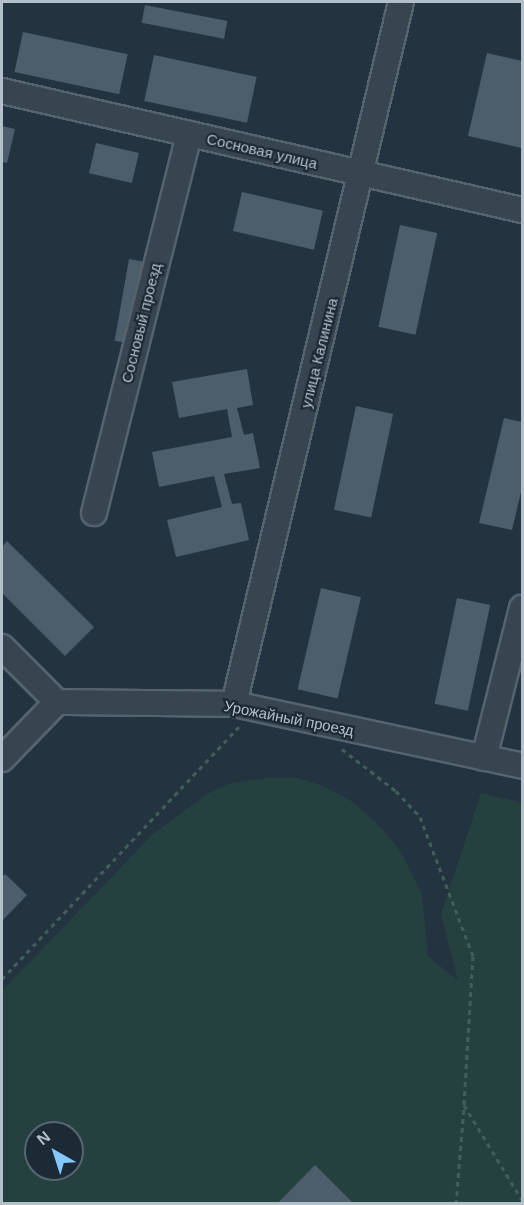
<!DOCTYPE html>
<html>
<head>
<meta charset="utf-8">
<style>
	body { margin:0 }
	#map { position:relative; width:524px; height:1205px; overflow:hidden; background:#233440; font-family:Helvetica,sans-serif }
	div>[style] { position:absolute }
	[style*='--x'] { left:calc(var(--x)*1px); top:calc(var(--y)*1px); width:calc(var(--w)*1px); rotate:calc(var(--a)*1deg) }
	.green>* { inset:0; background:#25413f }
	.building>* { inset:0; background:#4c5e6b; transform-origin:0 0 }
	.path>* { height:3px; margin-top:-1.5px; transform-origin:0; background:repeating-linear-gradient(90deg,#435d5b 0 4.5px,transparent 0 9px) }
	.roads { filter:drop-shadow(2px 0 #55636d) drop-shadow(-2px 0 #55636d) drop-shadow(0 2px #55636d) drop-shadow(0 -2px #55636d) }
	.minor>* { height:24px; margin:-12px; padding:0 12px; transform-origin:12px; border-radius:12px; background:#374550 }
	span { translate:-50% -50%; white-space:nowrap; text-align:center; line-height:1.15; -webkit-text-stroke:4.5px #1c2a35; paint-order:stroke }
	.street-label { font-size:15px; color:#b3c0ca }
	.frame { position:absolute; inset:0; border:3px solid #b3c0ca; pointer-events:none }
	.north { position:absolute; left:24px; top:1121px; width:60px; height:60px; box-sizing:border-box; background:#1c2a35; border:2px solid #586671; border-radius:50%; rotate:321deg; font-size:16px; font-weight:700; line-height:24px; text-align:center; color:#b3c0ca }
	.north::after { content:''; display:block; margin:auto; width:21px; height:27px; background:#85c8fd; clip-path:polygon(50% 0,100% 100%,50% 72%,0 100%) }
</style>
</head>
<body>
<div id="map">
	<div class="green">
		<i style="clip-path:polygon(evenodd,268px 778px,298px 778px,323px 786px,351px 801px,383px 829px,401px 852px,422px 895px,428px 956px,458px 981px,441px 914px,481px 793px,522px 803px,522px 1203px,2px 1203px,2px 991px,152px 835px,207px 794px,231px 783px,268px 778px,36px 1133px,72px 1133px,72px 1169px,36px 1169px,36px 1133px)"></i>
	</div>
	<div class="building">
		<i style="left:145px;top:5px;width:84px;height:18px;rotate:11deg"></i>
		<i style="left:23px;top:32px;width:107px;height:41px;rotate:12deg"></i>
		<i style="clip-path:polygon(487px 53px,522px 61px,522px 148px,468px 136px)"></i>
		<i style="left:154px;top:55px;width:105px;height:47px;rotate:12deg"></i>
		<i style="clip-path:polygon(2px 126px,15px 129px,7px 163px,2px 162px)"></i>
		<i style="left:96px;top:143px;width:44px;height:31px;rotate:13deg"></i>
		<i style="left:242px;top:192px;width:83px;height:40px;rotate:13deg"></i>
		<i style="left:400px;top:225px;width:38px;height:104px;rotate:12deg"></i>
		<i style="left:129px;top:259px;width:17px;height:83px;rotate:10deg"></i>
		<i style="clip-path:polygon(247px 369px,253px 405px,237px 408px,244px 435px,253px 433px,260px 468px,224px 474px,232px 504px,241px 503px,249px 540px,176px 557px,167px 520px,222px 507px,214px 476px,159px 487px,152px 452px,232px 437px,227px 409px,179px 418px,172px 382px)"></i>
		<i style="left:356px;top:406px;width:38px;height:106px;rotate:12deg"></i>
		<i style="clip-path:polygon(504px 418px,522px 422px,522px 488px,512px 530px,479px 523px)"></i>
		<i style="clip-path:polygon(7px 541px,94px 627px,65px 656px,2px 593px,2px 547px)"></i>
		<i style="left:321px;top:588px;width:41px;height:104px;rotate:13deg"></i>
		<i style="left:457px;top:598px;width:34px;height:108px;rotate:12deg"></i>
		<i style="clip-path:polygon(5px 874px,27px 895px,2px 921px,2px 877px)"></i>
		<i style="clip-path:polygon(315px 1165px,354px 1204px,277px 1204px)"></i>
	</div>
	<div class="path">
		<i style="--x:342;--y:749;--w:68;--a:37.9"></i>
		<i style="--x:396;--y:791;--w:35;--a:47"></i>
		<i style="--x:420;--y:817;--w:149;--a:69.1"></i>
		<i style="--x:473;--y:956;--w:149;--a:93.5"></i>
		<i style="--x:464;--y:1105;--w:111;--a:58.6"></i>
		<i style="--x:2;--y:979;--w:346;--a:-46.8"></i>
		<i style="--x:456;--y:1204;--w:97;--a:-85.3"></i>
	</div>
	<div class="roads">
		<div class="minor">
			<i style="--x:2;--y:91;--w:533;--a:12.89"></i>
			<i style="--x:94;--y:513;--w:391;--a:-75.9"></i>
			<i style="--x:2;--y:647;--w:78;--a:45"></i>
			<i style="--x:57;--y:702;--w:177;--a:0.6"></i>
			<i style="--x:234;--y:704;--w:295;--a:12.1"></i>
			<i style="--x:234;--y:704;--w:722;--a:-76.62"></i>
			<i style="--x:484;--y:758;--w:155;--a:-75.8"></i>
			<i style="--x:2;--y:759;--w:79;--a:-46"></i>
		</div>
	</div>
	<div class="street-label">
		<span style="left:262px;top:151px;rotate:13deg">Сосновая улица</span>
		<span style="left:141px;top:323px;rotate:-76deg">Сосновый проезд</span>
		<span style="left:319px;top:353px;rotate:-76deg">улица Калинина</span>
		<span style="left:289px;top:718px;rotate:11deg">Урожайный проезд</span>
	</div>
	<div class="frame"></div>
	<div class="north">N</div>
</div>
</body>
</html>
